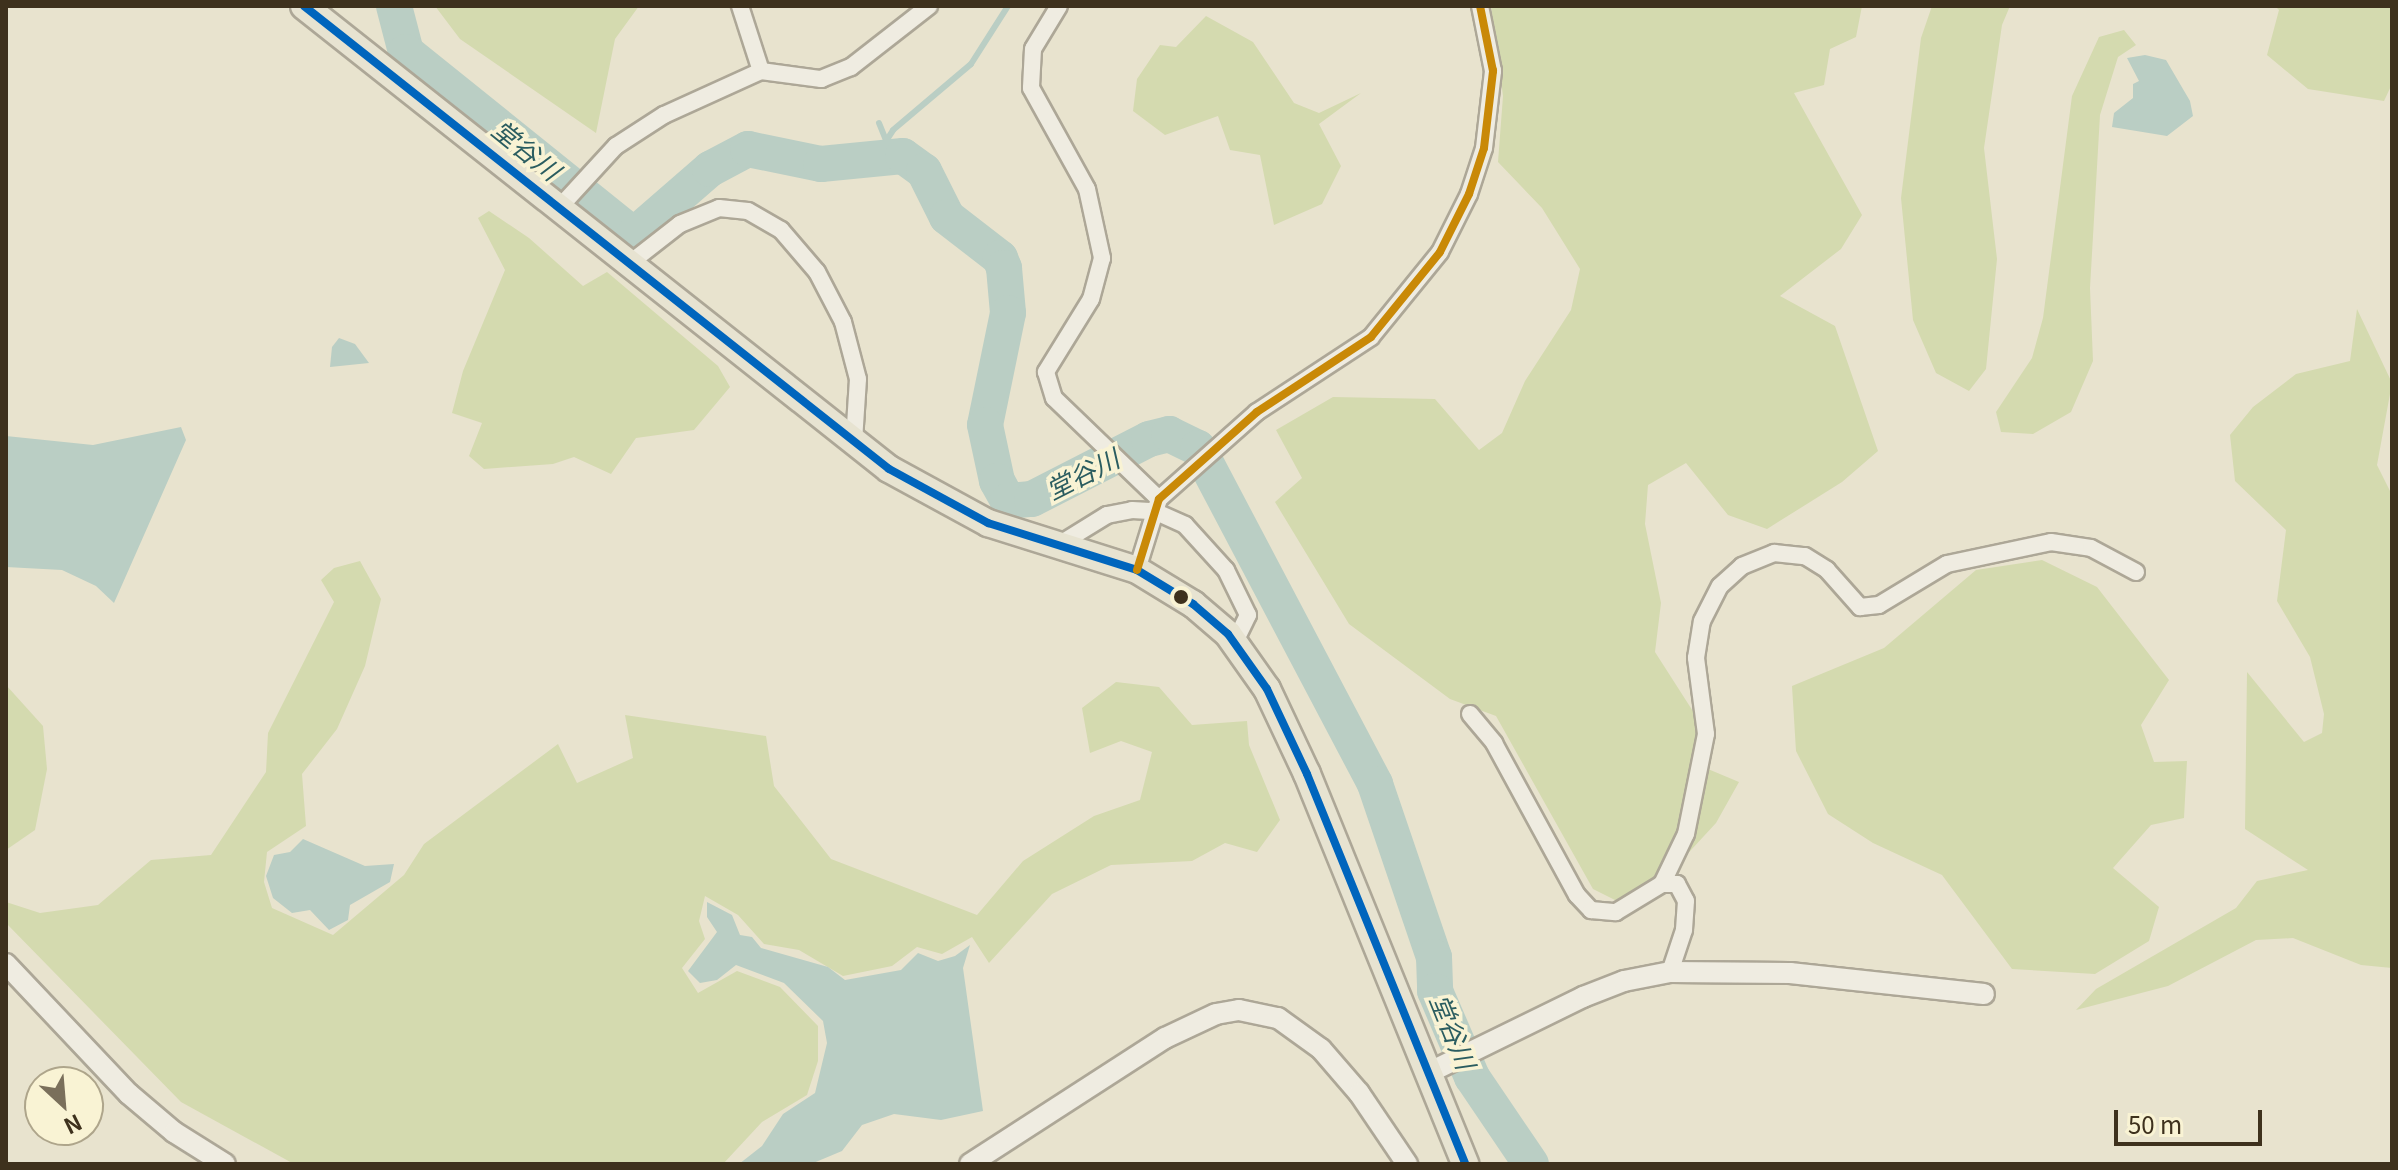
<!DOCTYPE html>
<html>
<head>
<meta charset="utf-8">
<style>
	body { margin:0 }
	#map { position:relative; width:2398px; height:1170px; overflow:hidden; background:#e8e3ce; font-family:Georgia,"Noto Sans JP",serif }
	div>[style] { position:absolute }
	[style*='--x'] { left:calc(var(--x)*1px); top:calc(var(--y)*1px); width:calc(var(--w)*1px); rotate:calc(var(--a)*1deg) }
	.green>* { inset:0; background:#d4daaf }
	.water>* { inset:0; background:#bacec4 }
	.stream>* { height:6px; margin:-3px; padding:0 3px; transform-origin:3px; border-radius:3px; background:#bacec4 }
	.river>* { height:36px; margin:-18px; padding:0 18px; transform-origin:18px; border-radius:18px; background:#bacec4 }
	.roads { filter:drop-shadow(2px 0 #ada797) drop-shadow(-2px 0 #ada797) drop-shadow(0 2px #ada797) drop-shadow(0 -2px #ada797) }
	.minor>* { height:16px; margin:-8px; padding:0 8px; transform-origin:8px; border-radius:8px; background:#efece1 }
	.tertiary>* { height:20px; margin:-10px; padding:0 10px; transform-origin:10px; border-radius:10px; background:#efece1 }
	.primary>* { height:26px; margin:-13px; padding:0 13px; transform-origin:13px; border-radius:13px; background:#e7e3d1 }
	.bus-1>* { height:8px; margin:-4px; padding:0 4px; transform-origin:4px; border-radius:4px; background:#0065bd }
	.bus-2>* { height:8px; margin:-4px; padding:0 4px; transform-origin:4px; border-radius:4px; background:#c98907 }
	.dots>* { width:22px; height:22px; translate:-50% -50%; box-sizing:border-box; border:4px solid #f9f3d4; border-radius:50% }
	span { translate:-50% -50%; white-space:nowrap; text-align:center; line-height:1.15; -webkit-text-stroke:7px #f9f3d4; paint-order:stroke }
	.water-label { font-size:26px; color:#2b5d60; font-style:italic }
	.frame { position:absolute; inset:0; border:8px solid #3e311d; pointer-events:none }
	.north { position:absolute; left:24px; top:1066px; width:80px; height:80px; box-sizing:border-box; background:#f9f3d4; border:2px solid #aea58b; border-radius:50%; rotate:154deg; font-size:22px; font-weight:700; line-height:32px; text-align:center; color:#3e311d }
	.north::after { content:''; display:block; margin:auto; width:28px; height:36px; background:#7a6f5b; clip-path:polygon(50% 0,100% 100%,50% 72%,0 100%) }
	.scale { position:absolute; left:2114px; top:1110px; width:148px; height:36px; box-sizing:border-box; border:4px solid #3e311d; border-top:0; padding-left:10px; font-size:24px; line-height:28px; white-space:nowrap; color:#3e311d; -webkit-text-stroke:6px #f9f3d4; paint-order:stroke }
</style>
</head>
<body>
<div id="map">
	<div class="green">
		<i style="clip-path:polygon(435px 6px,639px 6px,615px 39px,596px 133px,460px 39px)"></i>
		<i style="clip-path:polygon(1491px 6px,1862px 6px,1856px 37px,1830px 49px,1824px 85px,1794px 93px,1862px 215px,1841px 249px,1780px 296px,1835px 326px,1878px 451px,1842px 482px,1767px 529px,1728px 515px,1686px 463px,1648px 485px,1645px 524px,1661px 603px,1655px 652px,1696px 716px,1696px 764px,1739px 782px,1716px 823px,1667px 876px,1623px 904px,1593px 889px,1496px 716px,1450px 699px,1349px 624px,1275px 502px,1302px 478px,1276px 430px,1333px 397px,1435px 399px,1479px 450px,1502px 433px,1525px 381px,1571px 310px,1580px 269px,1542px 208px,1498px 162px,1503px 96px)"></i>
		<i style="clip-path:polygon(1932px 6px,2010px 6px,2002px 25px,1984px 148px,1997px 259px,1986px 369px,1969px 391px,1936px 373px,1913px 320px,1901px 198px,1921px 38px)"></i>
		<i style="clip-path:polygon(2275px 6px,2392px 6px,2392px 84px,2384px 101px,2308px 89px,2267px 55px,2279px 10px)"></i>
		<i style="clip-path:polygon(1206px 16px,1253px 42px,1294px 103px,1319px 113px,1361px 93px,1319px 124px,1341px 166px,1322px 204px,1274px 225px,1260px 155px,1230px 150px,1218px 116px,1165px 135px,1133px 111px,1137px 79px,1160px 45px,1176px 47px)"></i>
		<i style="clip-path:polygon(2124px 30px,2136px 45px,2118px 57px,2100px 115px,2090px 288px,2093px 361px,2071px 412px,2033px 434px,2001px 432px,1996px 412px,2032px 358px,2043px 318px,2072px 96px,2099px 37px)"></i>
		<i style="clip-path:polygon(489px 211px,529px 238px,583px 286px,607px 272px,718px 366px,730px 387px,694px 430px,636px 438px,611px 474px,574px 457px,553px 464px,484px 469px,469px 456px,482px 423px,452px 413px,463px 371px,505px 270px,478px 218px)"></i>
		<i style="clip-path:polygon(2357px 309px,2392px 383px,2377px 465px,2392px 495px,2392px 968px,2361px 965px,2293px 938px,2256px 940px,2168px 986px,2076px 1010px,2096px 989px,2236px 908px,2257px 881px,2308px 870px,2245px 829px,2247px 672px,2304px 742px,2322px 733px,2324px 714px,2310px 657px,2277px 601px,2286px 530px,2235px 481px,2230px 435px,2253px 407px,2296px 374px,2350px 361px)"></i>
		<i style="clip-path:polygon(2042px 560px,2097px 587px,2169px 680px,2141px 725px,2154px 762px,2187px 761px,2184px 818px,2151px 825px,2113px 868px,2159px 907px,2149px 941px,2095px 974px,2012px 969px,1942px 875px,1873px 843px,1828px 814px,1796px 751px,1792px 686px,1884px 648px,1976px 570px)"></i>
		<i style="clip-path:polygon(360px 561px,381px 599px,365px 666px,337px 729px,302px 774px,306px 826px,267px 852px,264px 882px,272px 908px,333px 935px,404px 875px,424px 844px,558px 744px,577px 783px,633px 758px,625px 715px,766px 736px,774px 786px,831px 859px,977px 915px,1023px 861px,1094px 816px,1140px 800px,1152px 752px,1121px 741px,1090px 753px,1082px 708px,1116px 682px,1159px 687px,1192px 725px,1247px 721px,1249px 745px,1280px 820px,1257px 852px,1225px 843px,1192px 861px,1111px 865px,1052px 894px,989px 963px,972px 937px,942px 954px,917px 947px,892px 966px,843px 976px,799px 950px,764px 944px,738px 915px,705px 896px,699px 921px,705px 939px,682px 968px,698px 993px,737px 971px,780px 987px,818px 1026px,818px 1061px,807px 1095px,762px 1122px,723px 1164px,294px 1164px,181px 1102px,6px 923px,6px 902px,40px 913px,98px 905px,151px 860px,211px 855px,266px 772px,268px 733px,334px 602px,321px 580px,334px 568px)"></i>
		<i style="clip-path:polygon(6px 685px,43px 726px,47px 769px,35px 830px,6px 850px)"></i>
	</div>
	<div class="water">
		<i style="clip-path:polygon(2145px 55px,2166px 60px,2190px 101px,2193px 116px,2167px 136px,2112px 127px,2114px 113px,2133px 98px,2133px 84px,2139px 81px,2127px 58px)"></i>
		<i style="clip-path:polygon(339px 338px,355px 344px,369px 363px,330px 367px,332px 347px)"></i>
		<i style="clip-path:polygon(181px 427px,186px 440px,114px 603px,96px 586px,62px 570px,6px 567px,6px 436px,93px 445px)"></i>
		<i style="clip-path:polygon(303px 839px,365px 866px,394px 864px,390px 882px,350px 905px,348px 920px,329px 930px,310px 910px,292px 913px,273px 898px,266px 876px,274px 855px,290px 852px)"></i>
		<i style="clip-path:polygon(707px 902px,732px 915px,740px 935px,752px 937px,761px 948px,828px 967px,845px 980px,901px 970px,918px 953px,938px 961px,955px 956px,970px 945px,963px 968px,983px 1111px,941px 1120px,894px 1114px,862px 1125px,842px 1151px,811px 1164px,739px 1164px,762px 1146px,783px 1114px,815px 1093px,827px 1043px,823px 1021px,784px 983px,736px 965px,717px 980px,700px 983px,688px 971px,717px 932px,707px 917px)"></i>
	</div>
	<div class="stream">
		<i style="--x:879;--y:123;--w:18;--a:68"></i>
		<i style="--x:875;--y:158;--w:33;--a:-57"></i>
		<i style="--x:893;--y:130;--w:102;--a:-40.2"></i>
		<i style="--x:971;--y:64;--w:69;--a:-57.5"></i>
	</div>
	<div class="river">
		<i style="--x:394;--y:6;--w:48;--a:75.4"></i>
		<i style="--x:406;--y:52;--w:292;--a:38.8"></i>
		<i style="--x:634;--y:235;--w:101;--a:-41"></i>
		<i style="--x:710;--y:169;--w:43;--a:-27.8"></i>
		<i style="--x:748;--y:149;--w:75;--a:11.6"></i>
		<i style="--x:821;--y:164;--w:82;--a:-5.6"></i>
		<i style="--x:903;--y:156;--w:26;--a:36"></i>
		<i style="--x:924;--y:171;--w:51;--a:63.4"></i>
		<i style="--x:947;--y:217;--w:67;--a:37.7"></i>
		<i style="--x:1000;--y:258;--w:11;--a:68"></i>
		<i style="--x:1004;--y:268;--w:45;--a:84.9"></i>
		<i style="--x:1008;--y:313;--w:114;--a:101.6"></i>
		<i style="--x:985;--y:425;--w:57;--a:77.9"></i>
		<i style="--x:997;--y:481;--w:23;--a:61"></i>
		<i style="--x:1008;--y:501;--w:24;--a:-5"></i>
		<i style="--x:1032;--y:499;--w:131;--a:-27.1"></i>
		<i style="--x:1149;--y:439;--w:21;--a:-14"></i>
		<i style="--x:1169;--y:434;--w:32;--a:26"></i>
		<i style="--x:1198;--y:448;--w:380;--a:62.2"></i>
		<i style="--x:1375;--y:784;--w:183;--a:71.2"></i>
		<i style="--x:1434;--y:957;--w:34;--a:88"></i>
		<i style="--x:1435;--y:991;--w:94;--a:66.7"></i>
		<i style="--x:1472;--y:1077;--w:105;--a:55.9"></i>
	</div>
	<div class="roads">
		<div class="minor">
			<i style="--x:740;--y:6;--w:68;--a:72.1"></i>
			<i style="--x:1059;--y:6;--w:50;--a:121.2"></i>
			<i style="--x:1033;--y:49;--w:39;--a:93"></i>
			<i style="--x:1031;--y:88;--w:115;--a:61"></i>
			<i style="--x:1087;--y:189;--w:71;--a:77.7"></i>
			<i style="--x:1102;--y:258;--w:42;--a:105"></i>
			<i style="--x:1091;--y:299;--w:86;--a:121.7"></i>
			<i style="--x:1046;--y:372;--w:27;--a:73"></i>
			<i style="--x:1054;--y:398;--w:146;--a:43.9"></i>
			<i style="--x:558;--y:209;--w:86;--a:-47.4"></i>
			<i style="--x:616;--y:146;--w:57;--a:-32.9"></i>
			<i style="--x:664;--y:115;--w:107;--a:-24.4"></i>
			<i style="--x:761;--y:71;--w:61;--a:7.6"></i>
			<i style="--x:821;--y:79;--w:32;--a:-22"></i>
			<i style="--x:851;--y:67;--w:99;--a:-38"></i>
			<i style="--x:630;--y:263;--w:63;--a:-38"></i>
			<i style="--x:680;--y:224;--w:42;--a:-22.3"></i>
			<i style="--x:719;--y:208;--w:29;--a:6"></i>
			<i style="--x:748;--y:211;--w:38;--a:30"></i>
			<i style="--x:781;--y:230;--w:55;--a:49.4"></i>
			<i style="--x:817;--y:272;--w:56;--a:62.5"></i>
			<i style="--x:843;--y:322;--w:59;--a:75.3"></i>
			<i style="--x:858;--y:379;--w:62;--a:93.7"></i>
			<i style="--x:1060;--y:544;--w:55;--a:-31.7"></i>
			<i style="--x:1107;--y:515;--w:25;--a:-11"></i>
			<i style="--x:1132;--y:510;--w:22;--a:3"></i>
			<i style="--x:1154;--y:511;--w:34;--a:24"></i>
			<i style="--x:1185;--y:525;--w:61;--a:47.7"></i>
			<i style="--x:1226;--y:570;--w:50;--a:63.9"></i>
			<i style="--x:1248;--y:615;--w:30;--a:116"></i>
			<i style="--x:1137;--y:570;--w:74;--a:-72.8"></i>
			<i style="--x:1159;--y:499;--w:131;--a:-41.6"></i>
			<i style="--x:1257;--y:412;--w:136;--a:-33.3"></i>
			<i style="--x:1371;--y:337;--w:109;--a:-50.9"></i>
			<i style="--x:1440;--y:252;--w:65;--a:-63.4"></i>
			<i style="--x:1469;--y:194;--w:48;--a:-71.9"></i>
			<i style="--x:1484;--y:148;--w:78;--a:-83.3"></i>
			<i style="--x:1493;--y:71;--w:66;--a:-101.3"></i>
			<i style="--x:1470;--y:714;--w:38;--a:50"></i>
			<i style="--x:1494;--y:743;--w:173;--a:61.4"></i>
			<i style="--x:1577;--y:895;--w:21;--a:47"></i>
			<i style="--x:1591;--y:910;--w:25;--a:5"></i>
			<i style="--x:1616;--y:912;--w:54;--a:-31.3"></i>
			<i style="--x:1662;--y:884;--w:15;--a:0"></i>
			<i style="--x:1677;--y:884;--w:19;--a:62"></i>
			<i style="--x:1686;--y:901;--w:29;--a:94"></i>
			<i style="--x:1684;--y:930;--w:44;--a:108.4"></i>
			<i style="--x:1662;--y:884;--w:55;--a:-64.4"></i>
			<i style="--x:1686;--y:834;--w:102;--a:-78.7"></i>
			<i style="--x:1706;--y:734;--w:77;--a:-97.5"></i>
			<i style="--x:1696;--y:658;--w:37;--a:-81"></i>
			<i style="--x:1702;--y:621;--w:39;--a:-63"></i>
			<i style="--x:1720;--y:586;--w:30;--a:-42"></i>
			<i style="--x:1742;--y:566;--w:35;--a:-22"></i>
			<i style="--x:1774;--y:553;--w:31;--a:6"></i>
			<i style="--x:1805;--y:556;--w:26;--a:32"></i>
			<i style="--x:1827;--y:570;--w:50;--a:48.3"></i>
			<i style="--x:1860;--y:607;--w:19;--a:-6"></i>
			<i style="--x:1879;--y:605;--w:79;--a:-31.1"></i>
			<i style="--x:1947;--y:564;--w:106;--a:-11.9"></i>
			<i style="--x:2051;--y:542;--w:40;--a:8.5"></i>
			<i style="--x:2091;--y:548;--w:51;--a:28.1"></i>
		</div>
		<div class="tertiary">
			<i style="--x:6;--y:964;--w:179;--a:46.6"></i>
			<i style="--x:129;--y:1094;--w:59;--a:40.2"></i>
			<i style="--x:174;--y:1132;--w:60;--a:32.1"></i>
			<i style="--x:1428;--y:1073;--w:173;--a:-26.1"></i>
			<i style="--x:1583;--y:997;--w:44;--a:-21.3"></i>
			<i style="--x:1624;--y:981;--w:47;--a:-11.1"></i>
			<i style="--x:1670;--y:972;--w:120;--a:0.5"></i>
			<i style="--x:1790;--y:973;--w:195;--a:6.2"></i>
			<i style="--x:970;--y:1164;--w:232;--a:-32.9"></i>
			<i style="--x:1165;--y:1038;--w:56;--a:-25.2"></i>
			<i style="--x:1216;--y:1014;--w:23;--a:-10"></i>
			<i style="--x:1239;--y:1010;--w:40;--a:12"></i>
			<i style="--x:1278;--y:1018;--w:53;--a:35.8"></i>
			<i style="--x:1321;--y:1049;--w:58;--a:49.2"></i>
			<i style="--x:1359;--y:1093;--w:86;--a:55.9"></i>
		</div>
		<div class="primary">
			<i style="--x:304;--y:6;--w:746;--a:38.36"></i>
			<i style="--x:889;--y:469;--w:113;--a:28.6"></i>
			<i style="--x:988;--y:523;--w:156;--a:17.5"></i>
			<i style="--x:1137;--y:570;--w:66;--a:31.3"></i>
			<i style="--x:1193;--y:604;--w:46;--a:40.6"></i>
			<i style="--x:1228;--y:634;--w:67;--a:54.7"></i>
			<i style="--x:1267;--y:689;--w:94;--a:64.8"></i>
			<i style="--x:1307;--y:774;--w:421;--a:67.9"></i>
		</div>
	</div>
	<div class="bus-1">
		<i style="--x:304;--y:6;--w:746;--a:38.36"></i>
		<i style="--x:889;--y:469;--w:113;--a:28.6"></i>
		<i style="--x:988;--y:523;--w:156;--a:17.5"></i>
		<i style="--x:1137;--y:570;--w:66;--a:31.3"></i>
		<i style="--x:1193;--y:604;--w:46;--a:40.6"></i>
		<i style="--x:1228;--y:634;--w:67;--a:54.7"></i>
		<i style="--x:1267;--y:689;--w:94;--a:64.8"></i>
		<i style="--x:1307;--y:774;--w:421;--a:67.9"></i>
	</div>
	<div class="bus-2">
		<i style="--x:1137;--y:570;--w:74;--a:-72.8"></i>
		<i style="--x:1159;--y:499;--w:131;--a:-41.6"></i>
		<i style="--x:1257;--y:412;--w:136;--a:-33.3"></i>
		<i style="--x:1371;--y:337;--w:109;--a:-50.9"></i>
		<i style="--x:1440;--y:252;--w:65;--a:-63.4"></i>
		<i style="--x:1469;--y:194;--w:48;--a:-71.9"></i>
		<i style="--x:1484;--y:148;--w:78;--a:-83.3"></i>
		<i style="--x:1493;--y:71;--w:66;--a:-101.3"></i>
	</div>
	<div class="dots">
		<i style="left:1181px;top:597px;background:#3e311d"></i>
	</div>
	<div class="water-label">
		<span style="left:527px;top:149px;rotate:39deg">堂谷川</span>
		<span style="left:1082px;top:473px;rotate:-27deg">堂谷川</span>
		<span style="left:1454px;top:1031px;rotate:68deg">堂谷川</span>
	</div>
	<div class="frame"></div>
	<div class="north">N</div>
	<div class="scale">50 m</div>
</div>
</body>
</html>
